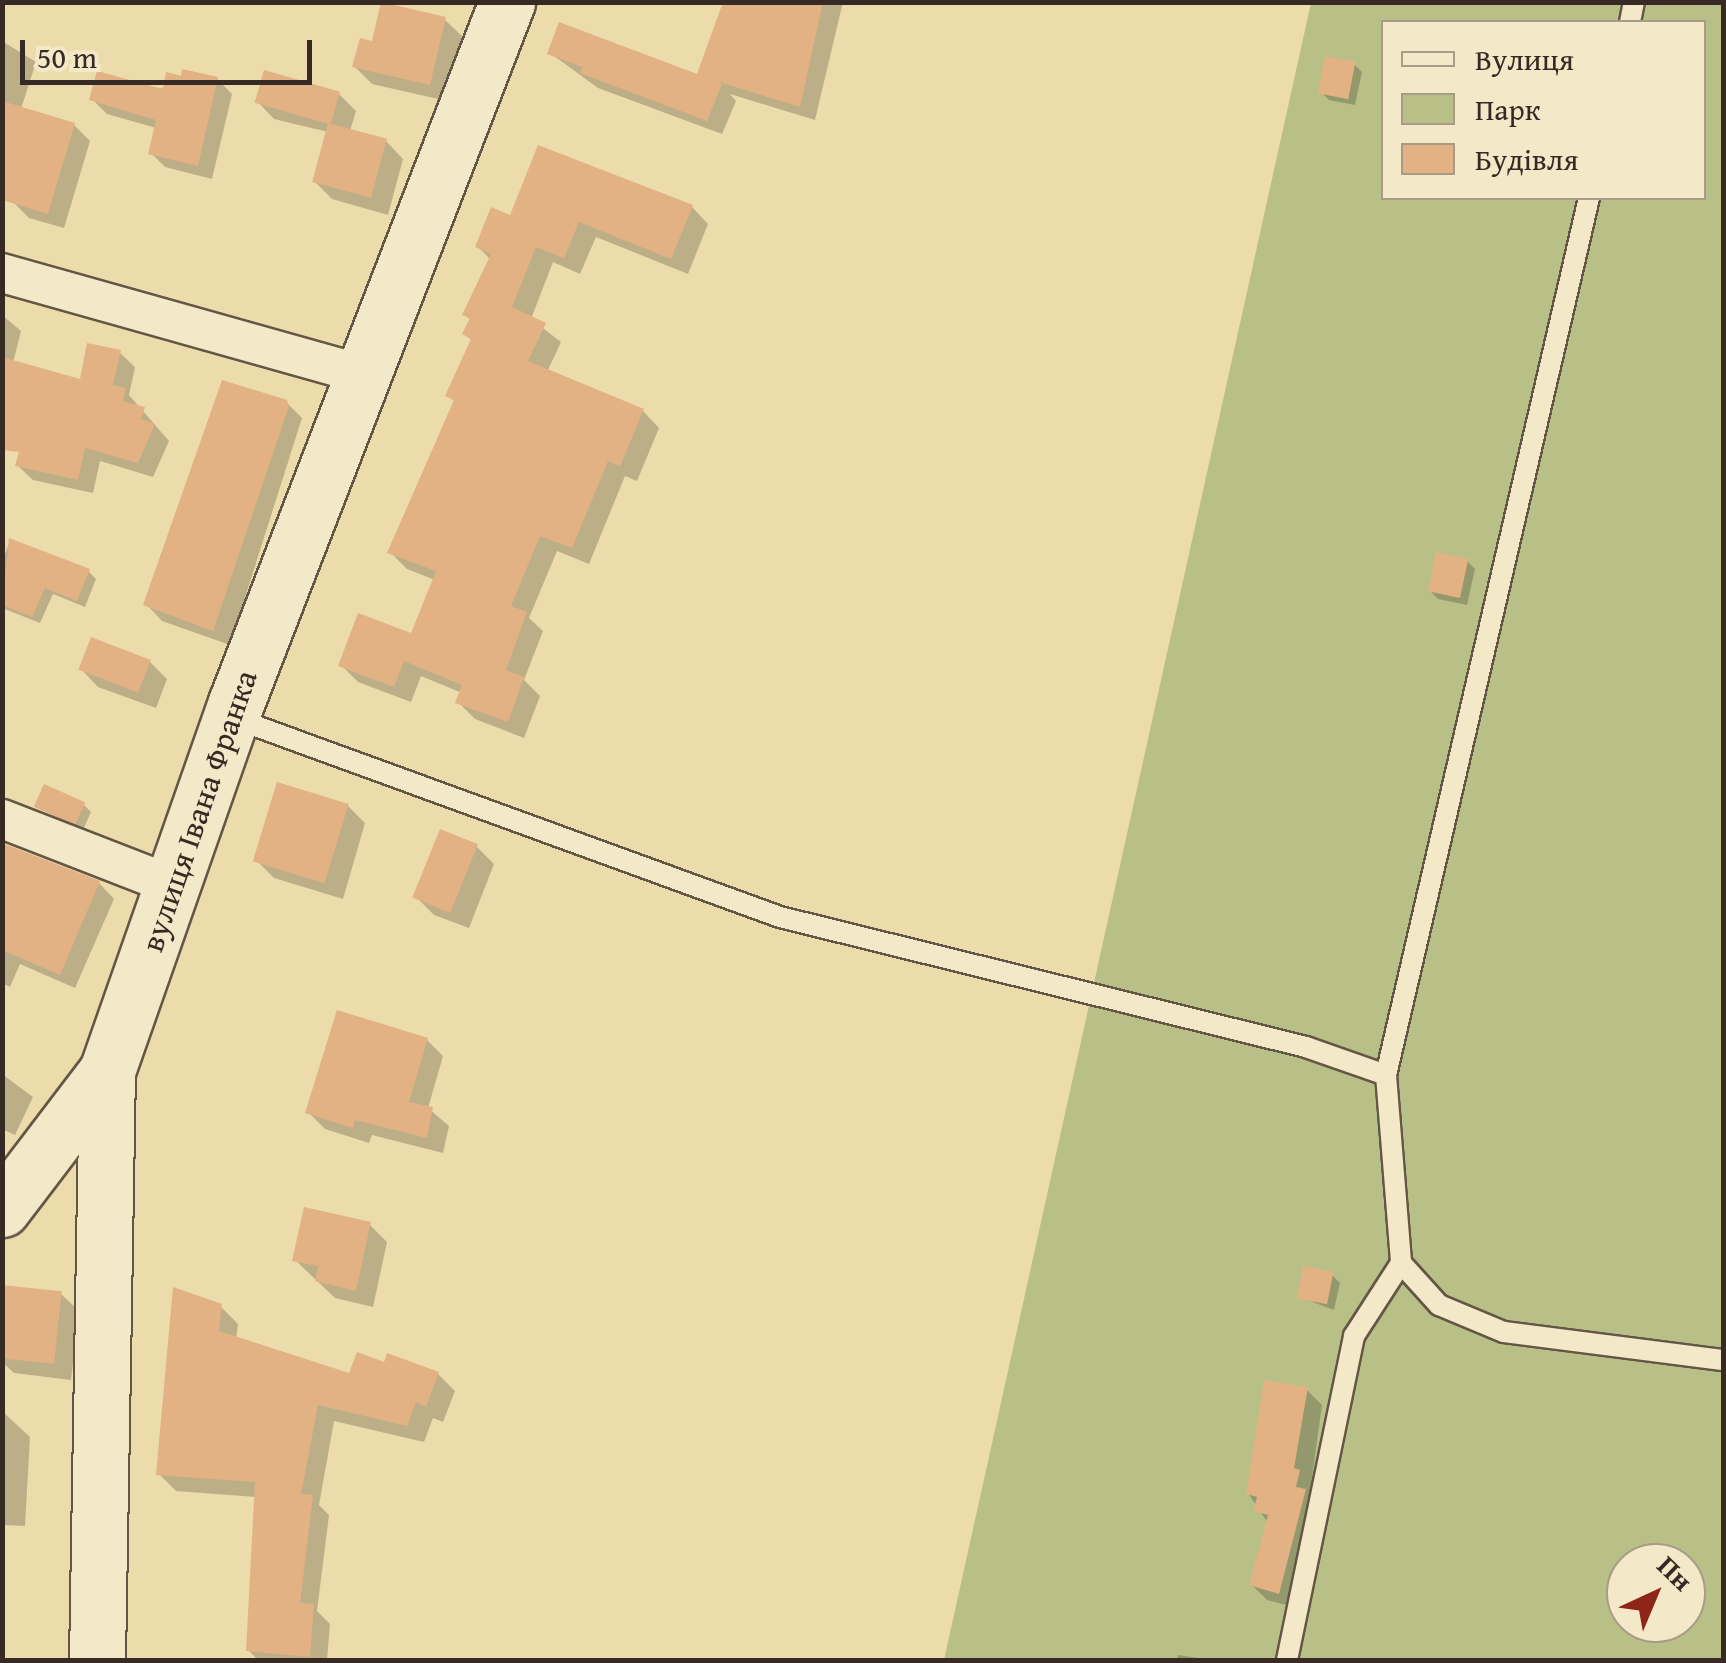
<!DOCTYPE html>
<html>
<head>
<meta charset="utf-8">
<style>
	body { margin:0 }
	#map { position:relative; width:1726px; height:1663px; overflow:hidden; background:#ecdbab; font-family:"Gentium Book Plus",serif }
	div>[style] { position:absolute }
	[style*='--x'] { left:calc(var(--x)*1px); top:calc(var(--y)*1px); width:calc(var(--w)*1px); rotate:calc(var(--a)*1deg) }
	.green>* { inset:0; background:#b8c088 }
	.shadow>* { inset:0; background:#0003 }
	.building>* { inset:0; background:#e2b184; transform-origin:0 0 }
	.roads { filter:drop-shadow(2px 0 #645645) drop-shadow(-2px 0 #645645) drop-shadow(0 2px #645645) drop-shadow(0 -2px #645645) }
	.lane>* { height:20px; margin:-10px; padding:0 10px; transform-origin:10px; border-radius:10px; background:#f3e8c8 }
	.street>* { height:38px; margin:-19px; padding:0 19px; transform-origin:19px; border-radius:19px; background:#f3e8c8 }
	.secondary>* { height:55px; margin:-27.5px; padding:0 27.5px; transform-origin:27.5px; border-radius:27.5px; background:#f3e8c8 }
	span { translate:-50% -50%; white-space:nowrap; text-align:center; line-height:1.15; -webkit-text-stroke:9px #f3e8c8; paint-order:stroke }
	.street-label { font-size:32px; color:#372923 }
	.frame { position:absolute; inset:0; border:5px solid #372923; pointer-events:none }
	.legend { position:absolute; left:1381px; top:20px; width:325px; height:180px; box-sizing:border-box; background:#f3e8c8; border:2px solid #a89c86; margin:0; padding:12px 18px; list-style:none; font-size:30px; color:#372923 }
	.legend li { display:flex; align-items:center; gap:20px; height:50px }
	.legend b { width:50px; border:2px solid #a89c86 }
	.north { position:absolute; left:1606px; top:1543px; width:100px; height:100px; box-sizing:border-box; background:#f3e8c8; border:2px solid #a89c86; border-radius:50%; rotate:44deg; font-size:28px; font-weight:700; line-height:40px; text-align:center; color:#372923 }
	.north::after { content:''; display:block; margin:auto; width:35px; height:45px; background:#8f2418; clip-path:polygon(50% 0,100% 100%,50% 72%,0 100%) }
	.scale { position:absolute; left:20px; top:40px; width:292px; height:45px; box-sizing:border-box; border:5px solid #372923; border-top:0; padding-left:12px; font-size:30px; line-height:35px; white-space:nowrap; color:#372923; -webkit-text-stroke:8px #f3e8c8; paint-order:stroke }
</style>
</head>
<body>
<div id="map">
	<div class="green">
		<i style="clip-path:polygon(evenodd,1311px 3px,1723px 3px,1723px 1660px,944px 1660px,1311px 3px,1384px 22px,1704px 22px,1704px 198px,1384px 198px,1384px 22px,1311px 3px,1626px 1563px,1686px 1563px,1686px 1623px,1626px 1623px,1626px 1563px)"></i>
	</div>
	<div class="shadow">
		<i style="clip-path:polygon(726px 2px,843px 2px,815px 120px,730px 94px,736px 101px,722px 134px,598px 88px,550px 53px,699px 77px)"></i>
		<i style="clip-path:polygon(444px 19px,462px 36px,447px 101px,372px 84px,355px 67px,374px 44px)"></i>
		<i style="clip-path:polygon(2px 41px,36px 62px,21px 109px,74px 125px,90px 141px,64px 228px,29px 218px,2px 191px)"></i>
		<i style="clip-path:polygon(1354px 64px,1362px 72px,1355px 105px,1329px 100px,1321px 92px)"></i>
		<i style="clip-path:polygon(217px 79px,232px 94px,212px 179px,165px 167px,151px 153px,156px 128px,107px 114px,92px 99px)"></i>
		<i style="clip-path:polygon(339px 94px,356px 111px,350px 131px,386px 141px,403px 159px,388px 215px,332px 199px,314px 181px,328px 132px,274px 119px,257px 101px)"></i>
		<i style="clip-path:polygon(692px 207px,708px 224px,688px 274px,596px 237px,580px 274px,553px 262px,531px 319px,561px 342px,547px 372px,643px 411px,659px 428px,637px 481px,625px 476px,589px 564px,557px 551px,529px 618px,543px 631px,524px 680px,540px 696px,524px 738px,475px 719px,458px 702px,462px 693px,421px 676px,411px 702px,358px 682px,341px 665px,412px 636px,435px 580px,407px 569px,390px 552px,456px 403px,448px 395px,473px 342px,465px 334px,471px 320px,465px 315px,491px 260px,478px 247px,512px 218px)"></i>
		<i style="clip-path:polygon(2px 315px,21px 331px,13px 363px,82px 382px,119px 352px,135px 367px,129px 395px,169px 441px,153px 477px,100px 461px,93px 493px,33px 480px,17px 465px,23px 445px,2px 439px)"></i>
		<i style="clip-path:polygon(286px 402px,302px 418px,230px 645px,162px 621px,146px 604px)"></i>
		<i style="clip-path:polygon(10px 541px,88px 571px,96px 579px,85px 607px,53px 594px,40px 623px,2px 608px,2px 562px)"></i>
		<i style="clip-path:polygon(1467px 561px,1475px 569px,1467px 605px,1438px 599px,1430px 591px)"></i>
		<i style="clip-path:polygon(150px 662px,167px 679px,156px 708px,98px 687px,81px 669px)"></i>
		<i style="clip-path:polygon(83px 804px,91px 812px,83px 830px,37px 807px)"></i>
		<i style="clip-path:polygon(348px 806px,365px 823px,343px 899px,274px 878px,257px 861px)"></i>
		<i style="clip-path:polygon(2px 846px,99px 883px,114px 899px,75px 988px,20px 964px,10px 987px,2px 983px)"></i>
		<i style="clip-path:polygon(476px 846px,494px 864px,469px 928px,434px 915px,416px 897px)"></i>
		<i style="clip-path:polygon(427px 1040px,443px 1056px,428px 1108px,449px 1126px,443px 1153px,372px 1135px,369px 1143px,325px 1129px,308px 1112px)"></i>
		<i style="clip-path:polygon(2px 1074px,33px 1097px,15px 1135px,2px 1129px)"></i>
		<i style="clip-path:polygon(370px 1225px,387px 1242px,373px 1307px,335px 1298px,295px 1260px)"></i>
		<i style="clip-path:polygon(1332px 1275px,1340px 1283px,1334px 1310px,1299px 1297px)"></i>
		<i style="clip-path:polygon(61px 1294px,79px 1311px,71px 1380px,14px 1373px,2px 1362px,2px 1306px)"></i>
		<i style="clip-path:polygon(220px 1306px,238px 1324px,236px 1340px,351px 1376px,385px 1365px,438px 1374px,455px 1391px,443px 1422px,433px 1418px,424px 1442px,334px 1421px,319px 1505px,329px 1515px,317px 1611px,330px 1624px,327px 1660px,258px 1660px,248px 1650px,256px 1497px,176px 1491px,159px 1474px)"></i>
		<i style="clip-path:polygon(1307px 1390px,1322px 1405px,1294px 1607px,1267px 1600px,1252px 1585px,1268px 1523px,1248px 1493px)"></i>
		<i style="clip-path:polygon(2px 1411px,30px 1437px,25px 1526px,2px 1525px)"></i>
		<i style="clip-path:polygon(1178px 1655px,1212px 1660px,1177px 1660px)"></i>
	</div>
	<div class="building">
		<i style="clip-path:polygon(381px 2px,446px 17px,430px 85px,352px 67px,360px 38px,372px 41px)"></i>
		<i style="clip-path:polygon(723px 2px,823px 2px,800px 107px,716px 81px,722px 84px,707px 121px,580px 73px,582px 67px,547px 54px,559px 22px,697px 74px)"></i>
		<i style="left:1325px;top:56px;width:31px;height:38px;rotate:11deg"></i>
		<i style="clip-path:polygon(182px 69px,218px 77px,198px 166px,148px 154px,156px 120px,89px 100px,97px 71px,163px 89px,166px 72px,181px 76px)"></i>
		<i style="left:264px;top:70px;width:79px;height:34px;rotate:16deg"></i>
		<i style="clip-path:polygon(2px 101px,75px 123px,48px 214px,2px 200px)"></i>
		<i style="left:328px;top:123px;width:61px;height:61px;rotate:15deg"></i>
		<i style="clip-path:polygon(538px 145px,693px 205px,671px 259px,579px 222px,564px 258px,536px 247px,512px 307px,546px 323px,528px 361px,644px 409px,620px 466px,608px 461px,572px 548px,540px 536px,511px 606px,527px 612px,506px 670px,524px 677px,508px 722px,455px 703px,462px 685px,404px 661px,394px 687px,338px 666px,358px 613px,411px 633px,436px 571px,387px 553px,454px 400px,445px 396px,471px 339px,462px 334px,470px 318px,462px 315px,491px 254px,475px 247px,491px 207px,510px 215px)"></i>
		<i style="clip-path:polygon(87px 343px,121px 350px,113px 385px,126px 388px,123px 401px,145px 407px,141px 419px,155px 424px,138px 463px,85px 448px,78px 480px,15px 466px,19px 452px,2px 450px,2px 357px,80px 379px)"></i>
		<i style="clip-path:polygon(222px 380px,287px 400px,289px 406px,213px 631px,143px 605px)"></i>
		<i style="clip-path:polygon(9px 538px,90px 569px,77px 601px,45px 588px,32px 617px,2px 605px)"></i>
		<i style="left:1436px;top:552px;width:33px;height:40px;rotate:12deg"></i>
		<i style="left:91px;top:637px;width:64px;height:35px;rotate:21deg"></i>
		<i style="left:277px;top:782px;width:75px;height:83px;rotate:17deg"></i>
		<i style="left:44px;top:784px;width:45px;height:25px;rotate:24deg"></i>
		<i style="left:440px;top:829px;width:41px;height:74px;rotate:22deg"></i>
		<i style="clip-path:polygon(2px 843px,100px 881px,60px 975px,2px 950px)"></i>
		<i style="clip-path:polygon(337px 1010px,428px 1038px,409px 1102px,433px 1107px,427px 1138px,355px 1120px,353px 1128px,305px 1113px)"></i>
		<i style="clip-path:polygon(304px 1207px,371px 1222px,356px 1291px,315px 1281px,318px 1266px,292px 1261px)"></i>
		<i style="left:1303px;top:1266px;width:31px;height:33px;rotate:11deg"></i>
		<i style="left:2px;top:1285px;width:60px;height:73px;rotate:6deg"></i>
		<i style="clip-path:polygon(173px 1287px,222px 1304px,219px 1331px,349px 1373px,357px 1352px,384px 1362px,387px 1353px,439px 1372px,426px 1407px,416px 1402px,407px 1426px,318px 1405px,301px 1494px,313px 1495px,300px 1603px,314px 1604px,310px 1657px,246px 1651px,255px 1482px,156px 1475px)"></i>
		<i style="clip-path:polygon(1264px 1380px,1308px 1387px,1294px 1468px,1300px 1470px,1296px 1487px,1306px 1489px,1279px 1594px,1249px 1585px,1268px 1515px,1253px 1511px,1257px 1497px,1246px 1494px)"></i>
	</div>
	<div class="roads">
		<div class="lane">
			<i style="--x:1630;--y:22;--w:20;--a:-79"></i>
			<i style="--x:231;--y:717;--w:584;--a:20.02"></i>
			<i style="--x:780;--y:917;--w:542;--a:13.88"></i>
			<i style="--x:1306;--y:1047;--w:85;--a:19.3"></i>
			<i style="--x:1386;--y:1075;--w:189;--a:85.4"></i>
			<i style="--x:1401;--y:1263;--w:57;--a:47.9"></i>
			<i style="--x:1439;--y:1305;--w:70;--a:22.6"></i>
			<i style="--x:1504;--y:1332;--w:222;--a:7.3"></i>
			<i style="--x:1386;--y:1075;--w:900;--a:-76.97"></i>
			<i style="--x:1287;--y:1660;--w:331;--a:-78.3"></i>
			<i style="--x:1354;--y:1336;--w:87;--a:-57.2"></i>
		</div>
		<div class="street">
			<i style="--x:2;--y:273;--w:373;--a:15.7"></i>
			<i style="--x:2;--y:819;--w:182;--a:21.2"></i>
		</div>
		<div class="secondary">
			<i style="--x:2;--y:1209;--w:173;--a:-52.7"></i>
			<i style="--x:97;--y:1660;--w:589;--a:-89.03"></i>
			<i style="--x:107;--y:1071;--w:390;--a:-70.7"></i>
			<i style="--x:236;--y:703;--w:752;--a:-68.86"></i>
		</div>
	</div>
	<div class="street-label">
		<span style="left:199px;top:811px;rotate:-71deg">вулиця Івана Франка</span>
	</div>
	<div class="frame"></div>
	<ul class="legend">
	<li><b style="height:12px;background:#f3e8c8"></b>Вулиця</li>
	<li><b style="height:28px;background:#b8c088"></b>Парк</li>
	<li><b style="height:28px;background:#e2b184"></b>Будівля</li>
	</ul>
	<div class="north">Пн</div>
	<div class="scale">50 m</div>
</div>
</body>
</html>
